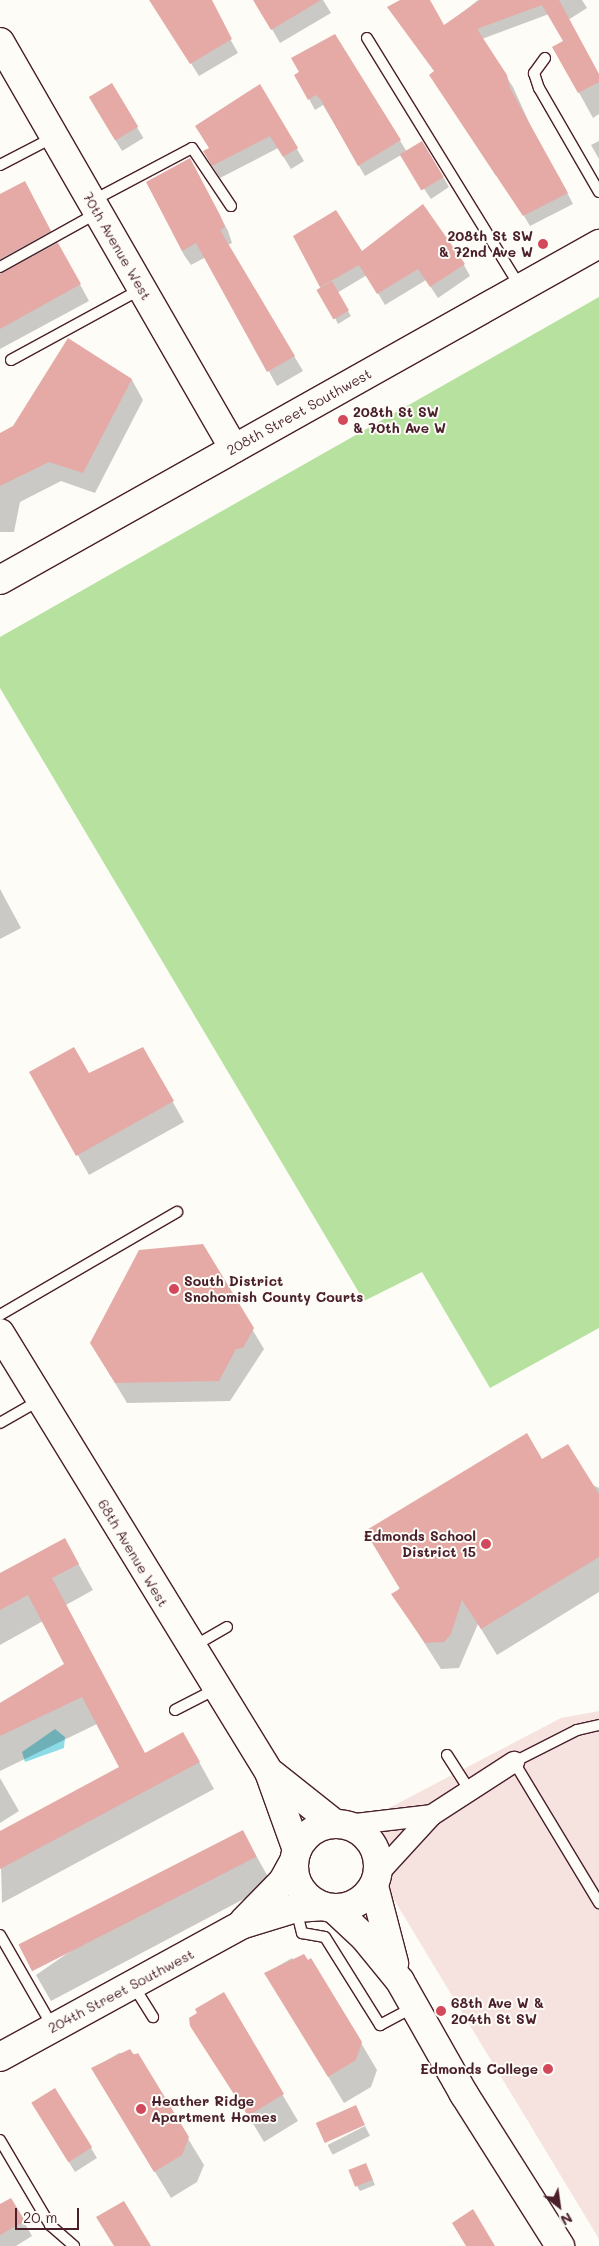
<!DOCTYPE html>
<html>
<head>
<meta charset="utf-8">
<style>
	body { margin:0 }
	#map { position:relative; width:599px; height:2246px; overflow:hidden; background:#fdfcf7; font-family:Mali,sans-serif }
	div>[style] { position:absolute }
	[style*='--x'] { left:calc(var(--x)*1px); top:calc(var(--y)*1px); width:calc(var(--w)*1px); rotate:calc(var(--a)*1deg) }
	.built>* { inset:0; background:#f6e3df }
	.green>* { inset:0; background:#b6e19e }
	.water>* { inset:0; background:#8bdce6 }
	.shadow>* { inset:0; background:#0003; transform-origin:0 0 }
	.building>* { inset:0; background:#e5aaa6; transform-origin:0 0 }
	.roads { filter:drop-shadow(1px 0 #4a1f2b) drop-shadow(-1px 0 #4a1f2b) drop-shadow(0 1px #4a1f2b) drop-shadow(0 -1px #4a1f2b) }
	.lane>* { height:10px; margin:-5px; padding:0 5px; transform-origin:5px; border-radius:5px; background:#fdfcf7 }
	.street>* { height:20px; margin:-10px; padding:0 10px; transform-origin:10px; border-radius:10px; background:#fdfcf7 }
	.secondary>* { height:28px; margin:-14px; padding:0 14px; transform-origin:14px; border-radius:14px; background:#fdfcf7 }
	.secondary>.ring { margin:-14px; padding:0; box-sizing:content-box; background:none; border:28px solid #fdfcf7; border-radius:50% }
	.dots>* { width:14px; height:14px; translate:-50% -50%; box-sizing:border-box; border:2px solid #fdfcf7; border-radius:50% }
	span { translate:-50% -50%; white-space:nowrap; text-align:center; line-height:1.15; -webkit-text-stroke:4px #fdfcf7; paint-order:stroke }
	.poi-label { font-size:14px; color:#4a1f2b; font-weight:700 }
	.right { translate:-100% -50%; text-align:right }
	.left { translate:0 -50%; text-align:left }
	.street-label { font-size:14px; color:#4a1f2b }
	.north { position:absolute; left:534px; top:2181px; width:50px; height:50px; -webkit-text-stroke:4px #fdfcf7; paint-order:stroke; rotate:150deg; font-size:14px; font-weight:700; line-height:20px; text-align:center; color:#4a1f2b }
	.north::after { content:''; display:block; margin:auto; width:18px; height:22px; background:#4a1f2b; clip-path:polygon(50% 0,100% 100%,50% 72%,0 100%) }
	.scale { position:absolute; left:15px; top:2208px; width:64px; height:22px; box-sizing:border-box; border:2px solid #4a1f2b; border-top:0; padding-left:6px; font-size:15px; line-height:18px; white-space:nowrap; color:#4a1f2b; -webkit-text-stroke:4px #fdfcf7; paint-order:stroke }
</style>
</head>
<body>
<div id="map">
	<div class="built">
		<i style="clip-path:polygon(599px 1711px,599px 2239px,393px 1898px,345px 1831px,561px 1718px)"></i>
	</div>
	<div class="green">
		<i style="clip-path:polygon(599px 297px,599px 1328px,490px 1388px,422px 1272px,364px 1301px,0 688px,0 637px)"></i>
	</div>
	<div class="water">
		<i style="clip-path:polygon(55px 1729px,65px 1737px,64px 1748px,25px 1762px,22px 1752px)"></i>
	</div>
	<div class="shadow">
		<i style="clip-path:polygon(151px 0,208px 0,238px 53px,199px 76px)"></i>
		<i style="clip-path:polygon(255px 0,323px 0,331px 13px,280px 43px)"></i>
		<i style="clip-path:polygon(403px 0,429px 0,444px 27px,478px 0,582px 0,587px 8px,568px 20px,599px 76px,599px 114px,593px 118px,554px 47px,565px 42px,549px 14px,482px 39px,513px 87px,541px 149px,496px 176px,437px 86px,435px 72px,389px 8px)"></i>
		<i style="clip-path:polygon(335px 35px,407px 152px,443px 177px,449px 187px,431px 199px,401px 155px,365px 176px,323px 105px,315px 110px,296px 75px)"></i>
		<i style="left:111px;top:84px;width:63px;height:25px;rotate:59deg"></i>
		<i style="clip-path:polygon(259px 85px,304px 161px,291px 169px,278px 148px,220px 178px,211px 164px,210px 149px)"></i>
		<i style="clip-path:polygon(599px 141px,599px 159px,591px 145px)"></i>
		<i style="clip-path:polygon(198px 174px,228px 231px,232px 243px,228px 245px,303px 371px,277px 386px,206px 257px,191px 265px,184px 255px,148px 183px)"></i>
		<i style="clip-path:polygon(558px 175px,573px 204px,530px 226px,524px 216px)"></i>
		<i style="clip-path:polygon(0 196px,33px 198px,89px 301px,0 349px)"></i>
		<i style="clip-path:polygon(295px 236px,362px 253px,464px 265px,470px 276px,438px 298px,426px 280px,385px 305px,367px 275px,337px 293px,351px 316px,338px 324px)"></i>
		<i style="clip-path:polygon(68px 340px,132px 380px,143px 400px,95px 493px,61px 481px,20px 502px,14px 532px,0 532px,0 434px,14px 427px)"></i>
		<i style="clip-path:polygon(0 889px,21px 928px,0 939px)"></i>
		<i style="clip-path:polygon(143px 1049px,184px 1122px,89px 1175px,31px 1072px,89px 1074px)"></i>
		<i style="clip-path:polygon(252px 1329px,264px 1349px,230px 1401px,127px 1403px,103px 1363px)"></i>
		<i style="clip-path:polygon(542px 1461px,599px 1488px,599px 1592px,497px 1655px,478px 1624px,459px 1668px,441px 1669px,393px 1594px)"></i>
		<i style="clip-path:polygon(65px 1540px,93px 1590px,66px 1605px,145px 1754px,198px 1760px,214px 1789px,2px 1903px,0 1832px,120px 1768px,97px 1724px,0 1771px,0 1703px,66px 1665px,43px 1621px,0 1645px,0 1575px)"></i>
		<i style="clip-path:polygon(0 1778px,19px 1811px,0 1823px)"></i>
		<i style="clip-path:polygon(243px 1832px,272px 1884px,51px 2001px,36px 1975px)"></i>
		<i style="clip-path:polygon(292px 1958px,361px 2043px,377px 2070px,371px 2087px,344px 2103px,266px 1973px)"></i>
		<i style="clip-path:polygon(223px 1994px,298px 2121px,264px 2142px,206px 2045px)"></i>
		<i style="clip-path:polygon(119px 2053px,137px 2054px,204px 2165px,197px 2182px,171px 2198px,92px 2069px)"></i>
		<i style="clip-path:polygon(39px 2114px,91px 2148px,97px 2158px,75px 2172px)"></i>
		<i style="left:365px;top:2126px;width:11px;height:42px;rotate:63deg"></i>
		<i style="clip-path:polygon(368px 2169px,375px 2185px,360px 2191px,357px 2186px)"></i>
		<i style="clip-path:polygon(11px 2199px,32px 2236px,16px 2246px,0 2246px,0 2205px)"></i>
	</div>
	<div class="building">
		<i style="clip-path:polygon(149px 0,212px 0,232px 39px,190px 64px)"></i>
		<i style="clip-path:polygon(253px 0,321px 0,271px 30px)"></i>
		<i style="clip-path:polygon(400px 0,430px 0,444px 25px,480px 0,559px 0,599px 74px,599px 82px,578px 93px,552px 47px,563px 41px,542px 5px,477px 29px,507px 75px,510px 88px,568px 193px,523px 216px,429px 75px,434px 71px,387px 7px)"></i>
		<i style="clip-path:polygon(335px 34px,401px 140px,358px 166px,321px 100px,316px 95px,308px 100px,294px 75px,299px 72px,291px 58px)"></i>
		<i style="left:112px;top:83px;width:51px;height:27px;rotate:59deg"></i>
		<i style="clip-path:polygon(260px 84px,298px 148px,283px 157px,270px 136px,212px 166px,203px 151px,209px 148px,195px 126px)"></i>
		<i style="left:422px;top:141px;width:42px;height:26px;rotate:59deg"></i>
		<i style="clip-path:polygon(190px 158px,220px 215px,225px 227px,220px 230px,295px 356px,267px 372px,196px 243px,182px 251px,146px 182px)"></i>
		<i style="clip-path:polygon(25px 181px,51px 231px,0 259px,0 194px)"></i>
		<i style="clip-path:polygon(423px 204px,465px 264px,430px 287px,418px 269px,377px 294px,359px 265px,320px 287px,293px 236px,336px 210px,362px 251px)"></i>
		<i style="clip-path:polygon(58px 243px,81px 284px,0 329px,0 274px)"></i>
		<i style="left:332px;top:281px;width:34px;height:18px;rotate:60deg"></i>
		<i style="clip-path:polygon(68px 338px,132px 379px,83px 473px,49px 462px,0 486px,0 433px,13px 426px)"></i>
		<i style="clip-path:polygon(74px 1047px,89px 1073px,143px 1047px,174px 1101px,76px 1156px,29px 1072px)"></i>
		<i style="clip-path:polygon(203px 1244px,254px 1328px,243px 1348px,236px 1349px,219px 1381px,115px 1383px,90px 1343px,139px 1250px)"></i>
		<i style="clip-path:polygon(527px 1433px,542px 1459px,568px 1444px,599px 1494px,599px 1557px,481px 1629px,462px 1600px,451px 1634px,444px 1642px,425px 1643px,391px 1594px,400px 1589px,365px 1531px)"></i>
		<i style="clip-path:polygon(65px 1538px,79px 1564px,52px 1578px,145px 1753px,183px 1732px,200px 1762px,0 1869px,0 1831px,119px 1767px,82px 1697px,0 1736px,0 1703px,64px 1664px,28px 1595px,0 1610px,0 1573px)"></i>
		<i style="left:243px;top:1830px;width:30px;height:252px;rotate:63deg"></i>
		<i style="clip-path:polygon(304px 1954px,308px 1960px,311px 1958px,362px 2042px,356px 2060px,328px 2077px,264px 1973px)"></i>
		<i style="clip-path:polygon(224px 1992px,284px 2094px,248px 2116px,190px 2026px,189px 2018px,197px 2013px,195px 2009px)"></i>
		<i style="clip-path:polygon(130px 2049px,134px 2055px,138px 2053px,189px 2137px,182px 2155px,154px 2172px,91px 2068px)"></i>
		<i style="left:55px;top:2088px;width:70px;height:28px;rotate:58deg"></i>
		<i style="left:356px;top:2105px;width:22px;height:44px;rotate:66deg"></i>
		<i style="left:366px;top:2163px;width:18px;height:19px;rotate:68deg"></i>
		<i style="clip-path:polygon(11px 2198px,25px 2221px,0 2235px,0 2204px)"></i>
		<i style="clip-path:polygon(124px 2201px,151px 2246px,114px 2246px,96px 2217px)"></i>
		<i style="clip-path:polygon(473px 2209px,495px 2246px,466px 2246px,452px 2223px)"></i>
	</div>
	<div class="roads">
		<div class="lane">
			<i style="--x:367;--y:38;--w:294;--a:58.4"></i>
			<i style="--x:545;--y:58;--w:19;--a:126"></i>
			<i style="--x:534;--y:73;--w:16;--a:72"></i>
			<i style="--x:539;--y:88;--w:120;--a:60"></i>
			<i style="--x:0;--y:165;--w:61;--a:-27.4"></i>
			<i style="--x:92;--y:201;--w:113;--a:-27.9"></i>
			<i style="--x:192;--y:148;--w:70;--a:56.1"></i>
			<i style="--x:0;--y:267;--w:111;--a:-29.1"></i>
			<i style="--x:11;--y:360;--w:148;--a:-28.6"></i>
			<i style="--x:0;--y:1315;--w:205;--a:-30.2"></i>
			<i style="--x:0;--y:1423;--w:46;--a:-29.9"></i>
			<i style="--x:194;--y:1646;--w:38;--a:-30"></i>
			<i style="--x:175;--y:1710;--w:46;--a:-27.1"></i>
			<i style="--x:599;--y:1725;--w:23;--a:167"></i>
			<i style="--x:577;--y:1730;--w:71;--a:153.1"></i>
			<i style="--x:514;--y:1762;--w:165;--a:58.9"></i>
			<i style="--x:447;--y:1755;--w:43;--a:57.4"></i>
			<i style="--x:296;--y:1909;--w:25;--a:76"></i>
			<i style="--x:302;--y:1933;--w:23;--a:10"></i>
			<i style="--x:325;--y:1937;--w:104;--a:58"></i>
			<i style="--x:380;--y:2025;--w:38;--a:-28"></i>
			<i style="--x:0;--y:1935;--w:106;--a:60.1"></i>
			<i style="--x:133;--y:1985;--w:38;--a:58"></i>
			<i style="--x:0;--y:2140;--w:99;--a:59.5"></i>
			<i style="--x:50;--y:2225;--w:32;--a:41"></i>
		</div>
		<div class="street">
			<i style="--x:347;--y:1825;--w:86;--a:-6.7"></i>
			<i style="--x:378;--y:1874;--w:80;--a:-47.5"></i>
			<i style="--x:432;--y:1815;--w:98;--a:-32.9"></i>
		</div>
		<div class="secondary">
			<i style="--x:0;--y:42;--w:469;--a:60.1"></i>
			<i style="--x:0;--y:580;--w:687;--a:-29.29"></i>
			<i style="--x:0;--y:1333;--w:515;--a:58.5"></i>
			<i style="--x:269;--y:1772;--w:83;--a:70.3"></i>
			<i style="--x:272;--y:1774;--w:80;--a:38.4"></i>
			<i class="ring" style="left:294px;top:1824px;width:56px;height:56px"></i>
			<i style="--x:374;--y:1886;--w:80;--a:75.4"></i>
			<i style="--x:334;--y:1909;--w:41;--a:43"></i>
			<i style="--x:364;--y:1937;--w:57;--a:50.7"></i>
			<i style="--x:400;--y:1981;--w:130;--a:60.5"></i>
			<i style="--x:464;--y:2094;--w:180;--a:57.7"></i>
			<i style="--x:244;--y:1921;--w:56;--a:-45.7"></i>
			<i style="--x:283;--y:1881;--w:23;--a:-61"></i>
			<i style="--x:0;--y:2057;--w:275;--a:-28.7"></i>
			<i style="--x:241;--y:1925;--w:58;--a:-17.2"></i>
			<i style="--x:296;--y:1908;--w:26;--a:-4"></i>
		</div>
	</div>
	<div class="dots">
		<i style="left:543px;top:244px;background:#d1495b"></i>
		<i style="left:343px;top:420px;background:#d1495b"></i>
		<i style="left:174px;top:1289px;background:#d1495b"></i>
		<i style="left:486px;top:1544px;background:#d1495b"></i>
		<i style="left:441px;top:2011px;background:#d1495b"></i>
		<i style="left:548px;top:2069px;background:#d1495b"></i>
		<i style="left:141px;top:2109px;background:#d1495b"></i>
	</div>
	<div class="poi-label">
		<span class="right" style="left:533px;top:244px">208th St SW<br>&amp; 72nd Ave W</span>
		<span class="left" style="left:353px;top:420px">208th St SW<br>&amp; 70th Ave W</span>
		<span class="left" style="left:184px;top:1289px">South District<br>Snohomish County Courts</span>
		<span class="right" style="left:476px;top:1544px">Edmonds School<br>District 15</span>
		<span class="left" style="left:451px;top:2011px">68th Ave W &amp;<br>204th St SW</span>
		<span class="right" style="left:538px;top:2069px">Edmonds College</span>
		<span class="left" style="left:151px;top:2109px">Heather Ridge<br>Apartment Homes</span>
	</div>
	<div class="street-label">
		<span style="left:117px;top:246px;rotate:60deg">70th Avenue West</span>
		<span style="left:299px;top:412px;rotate:-29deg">208th Street Southwest</span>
		<span style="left:133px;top:1553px;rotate:59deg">68th Avenue West</span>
		<span style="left:121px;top:1991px;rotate:-28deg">204th Street Southwest</span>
	</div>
	<div class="north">N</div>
	<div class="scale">20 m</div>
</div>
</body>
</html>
